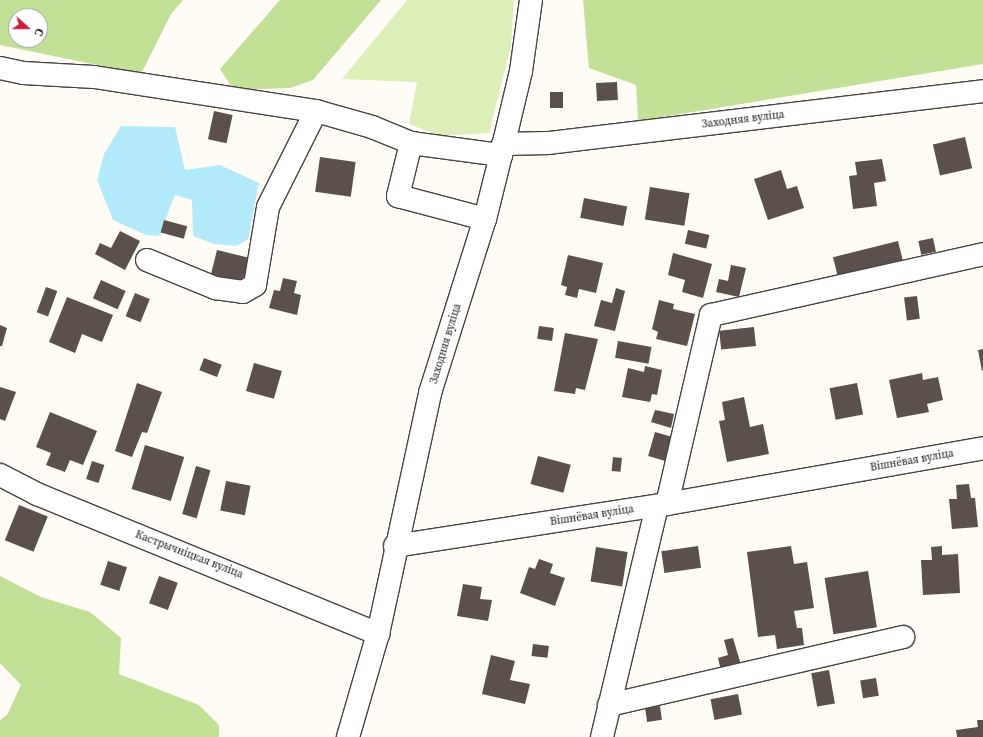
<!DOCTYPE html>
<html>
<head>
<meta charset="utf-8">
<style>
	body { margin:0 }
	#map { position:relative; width:983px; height:737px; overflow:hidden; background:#fffcf5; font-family:"Source Serif 4",serif }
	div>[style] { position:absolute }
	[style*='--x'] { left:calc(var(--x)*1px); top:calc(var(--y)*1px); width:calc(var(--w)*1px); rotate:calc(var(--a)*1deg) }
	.green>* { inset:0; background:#dcefb9 }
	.forest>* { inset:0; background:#c2e197 }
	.water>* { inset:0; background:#b4ebfc }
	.building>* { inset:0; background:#5b504c; transform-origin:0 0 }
	.roads { filter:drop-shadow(1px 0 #444) drop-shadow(-1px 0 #444) drop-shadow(0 1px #444) drop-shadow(0 -1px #444) }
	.minor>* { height:22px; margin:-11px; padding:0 11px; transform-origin:11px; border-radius:11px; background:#fff }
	span { translate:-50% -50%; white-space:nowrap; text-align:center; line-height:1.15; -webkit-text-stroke:4px #fff; paint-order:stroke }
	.street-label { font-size:11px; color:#111 }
	.north { position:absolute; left:8px; top:8px; width:40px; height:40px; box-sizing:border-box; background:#fff; border:1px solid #a0a0a0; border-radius:50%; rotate:111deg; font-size:11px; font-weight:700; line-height:16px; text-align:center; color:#111 }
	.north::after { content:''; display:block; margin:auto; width:14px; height:18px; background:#d1193a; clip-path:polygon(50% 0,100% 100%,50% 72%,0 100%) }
</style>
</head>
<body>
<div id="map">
	<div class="green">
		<i style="clip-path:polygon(407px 0,514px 0,511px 46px,489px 133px,440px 136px,409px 124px,417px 82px,342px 79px)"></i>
	</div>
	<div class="forest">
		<i style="clip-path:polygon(evenodd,0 0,183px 0,171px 14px,141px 74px,0 45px,0 0,16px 16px,40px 16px,40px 40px,16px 40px,16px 16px)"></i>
		<i style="clip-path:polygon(280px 0,381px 0,313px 80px,290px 88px,234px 90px,220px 69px)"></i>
		<i style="clip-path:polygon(583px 0,983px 0,983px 64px,638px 121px,636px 85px,589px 68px)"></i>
		<i style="clip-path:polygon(0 576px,41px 597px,90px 612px,121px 638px,119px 674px,199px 705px,219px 725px,219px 737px,0 737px,0 720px,7px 715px,21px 685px,0 663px)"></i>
	</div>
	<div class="water">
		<i style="clip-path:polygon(121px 126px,175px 127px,185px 170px,220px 165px,259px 183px,248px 239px,237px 246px,214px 244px,193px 236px,192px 200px,175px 195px,159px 236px,146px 235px,113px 220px,97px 180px,104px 154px)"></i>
	</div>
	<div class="building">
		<i style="left:617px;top:82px;width:18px;height:21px;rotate:87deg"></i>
		<i style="left:550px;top:92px;width:13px;height:16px"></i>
		<i style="left:214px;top:111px;width:19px;height:29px;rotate:12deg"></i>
		<i style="left:965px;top:137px;width:32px;height:33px;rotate:77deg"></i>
		<i style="left:320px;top:157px;width:36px;height:35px;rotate:8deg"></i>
		<i style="clip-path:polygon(882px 159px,886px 181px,874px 183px,877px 206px,853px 209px,849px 176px,857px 175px,855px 162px)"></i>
		<i style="clip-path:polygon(781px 170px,787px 189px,797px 186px,804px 208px,768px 220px,754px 179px)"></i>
		<i style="left:650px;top:187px;width:40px;height:33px;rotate:9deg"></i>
		<i style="left:584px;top:198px;width:44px;height:20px;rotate:11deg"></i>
		<i style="left:164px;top:220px;width:24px;height:13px;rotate:15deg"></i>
		<i style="left:688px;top:230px;width:22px;height:14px;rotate:13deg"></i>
		<i style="clip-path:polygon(120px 231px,140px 241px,125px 270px,95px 254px,100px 243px,111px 248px)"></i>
		<i style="left:933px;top:238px;width:14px;height:15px;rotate:78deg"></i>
		<i style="left:898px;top:241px;width:21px;height:67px;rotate:76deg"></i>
		<i style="clip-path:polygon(217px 250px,254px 259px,249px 279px,243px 277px,240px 289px,209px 282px)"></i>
		<i style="clip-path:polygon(673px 253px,712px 264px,703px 298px,682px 292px,685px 280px,668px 275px)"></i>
		<i style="clip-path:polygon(568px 255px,603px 263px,596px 293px,579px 289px,577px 298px,565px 295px,567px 287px,561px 285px)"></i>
		<i style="clip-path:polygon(731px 265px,746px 268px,739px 297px,716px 292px,719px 279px,728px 281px)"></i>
		<i style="clip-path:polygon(283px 278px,297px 281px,294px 293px,301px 295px,297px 315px,269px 308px,274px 290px,280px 291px)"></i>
		<i style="left:101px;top:280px;width:27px;height:20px;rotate:24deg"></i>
		<i style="left:46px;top:287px;width:12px;height:27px;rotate:20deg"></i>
		<i style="clip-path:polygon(616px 288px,625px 291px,615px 331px,594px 326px,601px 300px,612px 303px)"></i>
		<i style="left:135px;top:293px;width:16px;height:25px;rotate:22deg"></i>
		<i style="left:917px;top:296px;width:23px;height:13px;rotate:83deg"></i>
		<i style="clip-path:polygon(67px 297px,113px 315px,102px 342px,82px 334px,75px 353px,49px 342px)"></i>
		<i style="clip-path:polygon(659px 300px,674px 304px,673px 309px,695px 314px,687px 346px,656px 339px,658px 332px,652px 329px)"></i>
		<i style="clip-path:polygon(0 325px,7px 328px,2px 346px,0 346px)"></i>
		<i style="left:539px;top:326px;width:15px;height:13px;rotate:8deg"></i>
		<i style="left:754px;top:327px;width:19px;height:35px;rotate:84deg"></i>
		<i style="clip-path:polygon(565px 333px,598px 339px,585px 390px,576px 388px,575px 394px,554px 391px)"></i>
		<i style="left:618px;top:341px;width:34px;height:17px;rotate:10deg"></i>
		<i style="clip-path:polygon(983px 349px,983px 370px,982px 371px,978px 350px)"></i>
		<i style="left:204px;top:358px;width:19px;height:13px;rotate:21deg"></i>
		<i style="left:254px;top:363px;width:29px;height:29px;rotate:16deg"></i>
		<i style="clip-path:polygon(645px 366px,662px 370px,657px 395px,652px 394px,650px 402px,622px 397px,628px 368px,644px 372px)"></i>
		<i style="clip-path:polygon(922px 373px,923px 380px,938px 377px,943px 400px,927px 404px,929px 412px,897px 418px,889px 380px)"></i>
		<i style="clip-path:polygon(137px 383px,162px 392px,147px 433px,142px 432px,132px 457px,115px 451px)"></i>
		<i style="left:857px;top:383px;width:32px;height:28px;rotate:79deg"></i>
		<i style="clip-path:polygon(0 387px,16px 392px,5px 421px,0 419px)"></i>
		<i style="clip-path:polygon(744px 397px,750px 427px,763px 424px,769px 454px,727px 462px,719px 421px,725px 420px,722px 402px)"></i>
		<i style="clip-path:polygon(655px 410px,674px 414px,671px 428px,651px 422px)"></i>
		<i style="clip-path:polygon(50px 412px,97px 431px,83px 465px,70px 460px,65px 472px,46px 465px,51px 453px,36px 447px)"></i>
		<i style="left:655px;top:432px;width:19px;height:25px;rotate:16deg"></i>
		<i style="left:145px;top:445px;width:41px;height:46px;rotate:17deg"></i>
		<i style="left:538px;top:456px;width:34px;height:29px;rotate:15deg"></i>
		<i style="left:613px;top:457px;width:9px;height:14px;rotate:6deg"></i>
		<i style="left:92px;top:461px;width:13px;height:19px;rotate:18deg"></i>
		<i style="left:196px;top:466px;width:15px;height:50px;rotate:16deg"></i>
		<i style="left:226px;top:481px;width:25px;height:30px;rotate:11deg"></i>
		<i style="clip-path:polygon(969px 484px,971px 498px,975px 498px,978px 527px,952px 529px,949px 499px,957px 499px,956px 485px)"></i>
		<i style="left:19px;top:505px;width:31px;height:38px;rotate:22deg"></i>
		<i style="left:698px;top:546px;width:22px;height:37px;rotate:82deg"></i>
		<i style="clip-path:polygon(791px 546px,794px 564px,807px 562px,814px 608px,794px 611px,797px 628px,802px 628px,804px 645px,777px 649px,775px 635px,758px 637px,747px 552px)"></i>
		<i style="clip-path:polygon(942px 546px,942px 555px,958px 554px,960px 593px,923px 595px,921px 560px,932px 560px,931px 547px)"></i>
		<i style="left:596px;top:547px;width:32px;height:35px;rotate:9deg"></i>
		<i style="clip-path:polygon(539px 559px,553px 564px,550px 573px,565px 578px,555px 606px,520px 593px,529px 567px,535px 569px)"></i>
		<i style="left:108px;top:561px;width:20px;height:25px;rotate:18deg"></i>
		<i style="left:868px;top:571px;width:57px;height:44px;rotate:81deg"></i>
		<i style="left:159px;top:576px;width:20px;height:29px;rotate:20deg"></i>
		<i style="clip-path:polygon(463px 584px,482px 587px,480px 599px,492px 600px,488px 621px,457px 616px)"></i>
		<i style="clip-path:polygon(733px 638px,741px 665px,721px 671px,718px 658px,728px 655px,724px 640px)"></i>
		<i style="left:533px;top:644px;width:16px;height:12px;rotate:7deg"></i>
		<i style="clip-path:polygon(491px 655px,515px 661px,510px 680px,530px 684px,525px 704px,482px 694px)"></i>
		<i style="left:829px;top:670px;width:34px;height:18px;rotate:80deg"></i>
		<i style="left:876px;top:678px;width:18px;height:16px;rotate:81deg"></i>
		<i style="left:738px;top:694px;width:21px;height:28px;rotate:79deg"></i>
		<i style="left:660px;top:706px;width:14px;height:15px;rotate:82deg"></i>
		<i style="clip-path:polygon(977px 720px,983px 720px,983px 737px,957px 737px,956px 730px,978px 727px)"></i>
	</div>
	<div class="roads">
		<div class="minor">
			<i style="--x:0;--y:68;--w:24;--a:12"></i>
			<i style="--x:23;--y:73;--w:71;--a:3.2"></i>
			<i style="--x:94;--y:77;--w:225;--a:8.7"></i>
			<i style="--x:411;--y:143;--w:91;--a:7.6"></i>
			<i style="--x:503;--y:144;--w:45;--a:-1.3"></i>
			<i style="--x:548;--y:143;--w:438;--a:-6.8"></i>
			<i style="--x:147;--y:260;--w:74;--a:22.4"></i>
			<i style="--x:215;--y:288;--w:28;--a:8"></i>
			<i style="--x:243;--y:292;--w:14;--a:-30"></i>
			<i style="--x:255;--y:285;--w:79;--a:-80.5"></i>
			<i style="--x:268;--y:207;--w:107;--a:-63.4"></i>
			<i style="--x:316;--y:111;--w:58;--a:15.9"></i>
			<i style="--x:372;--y:127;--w:42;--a:22.3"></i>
			<i style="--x:411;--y:143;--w:55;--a:103.8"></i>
			<i style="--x:398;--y:196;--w:90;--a:14.8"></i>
			<i style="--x:0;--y:475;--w:42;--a:27.2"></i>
			<i style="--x:37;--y:494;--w:369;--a:22.3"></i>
			<i style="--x:667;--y:504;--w:194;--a:-76.9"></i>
			<i style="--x:711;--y:315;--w:279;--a:-12.6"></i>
			<i style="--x:395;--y:546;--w:275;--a:-8.8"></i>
			<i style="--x:667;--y:504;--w:321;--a:-10"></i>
			<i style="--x:609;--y:705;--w:302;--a:-13"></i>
			<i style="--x:348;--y:737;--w:107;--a:-73.8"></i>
			<i style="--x:378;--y:634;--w:247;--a:-77.8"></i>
			<i style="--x:430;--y:393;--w:182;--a:-72.5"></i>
			<i style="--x:485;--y:219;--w:66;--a:-76"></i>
			<i style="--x:501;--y:155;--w:86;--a:-76.6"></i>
			<i style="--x:521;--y:71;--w:72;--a:-82"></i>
			<i style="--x:602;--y:737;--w:237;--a:-76.6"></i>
		</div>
	</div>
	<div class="street-label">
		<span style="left:743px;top:120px;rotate:-7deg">Заходняя вуліца</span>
		<span style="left:446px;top:344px;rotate:-73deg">Заходняя вуліца</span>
		<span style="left:912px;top:461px;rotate:-10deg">Вішнёвая вуліца</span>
		<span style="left:592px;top:516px;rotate:-9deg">Вішнёвая вуліца</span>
		<span style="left:189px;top:555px;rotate:21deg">Кастрычніцкая вуліца</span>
	</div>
	<div class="north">С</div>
</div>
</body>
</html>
